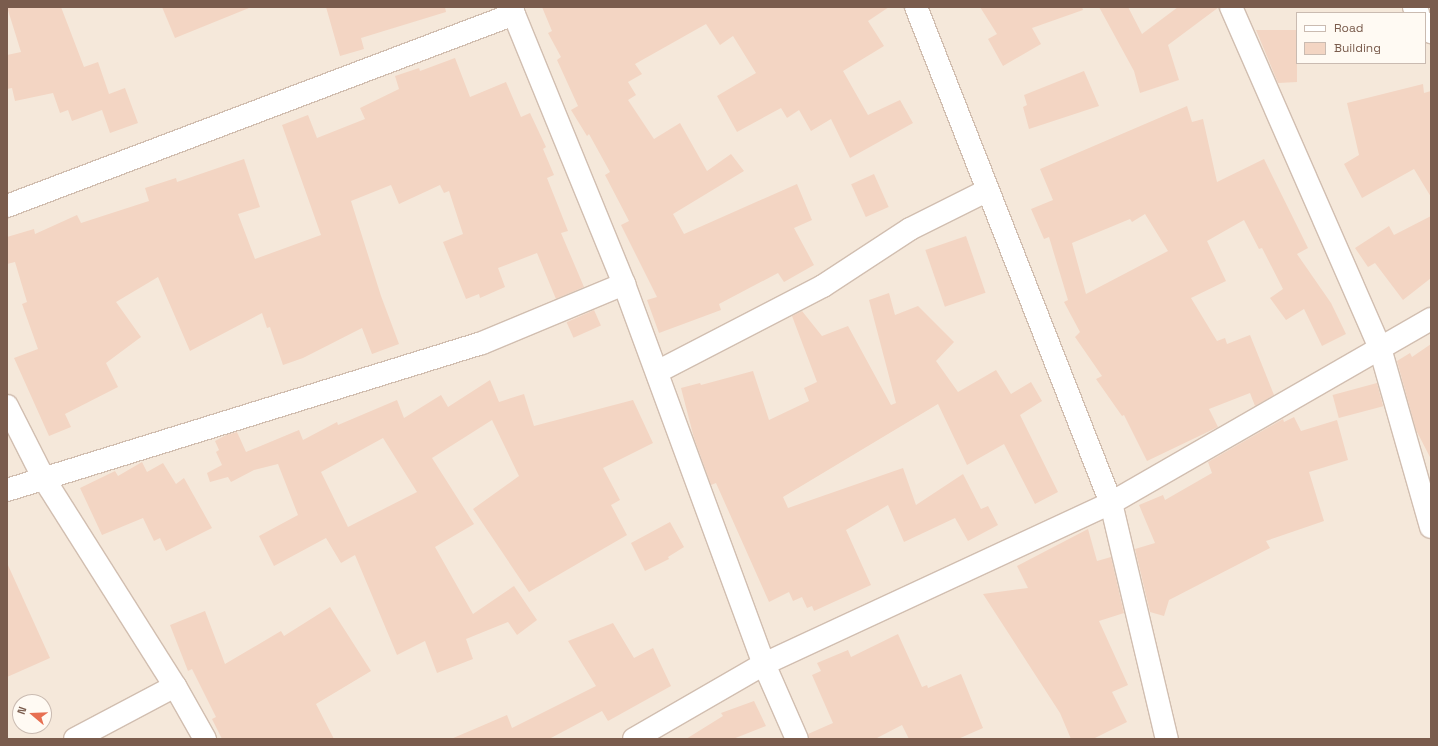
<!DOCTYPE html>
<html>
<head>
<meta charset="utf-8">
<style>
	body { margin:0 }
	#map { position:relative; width:1438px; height:746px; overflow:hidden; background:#fdf6ec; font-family:"Space Grotesk",sans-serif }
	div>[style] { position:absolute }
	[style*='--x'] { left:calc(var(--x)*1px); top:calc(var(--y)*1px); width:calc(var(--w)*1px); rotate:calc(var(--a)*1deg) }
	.residential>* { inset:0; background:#f5e8da }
	.building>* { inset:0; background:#f3d5c3; transform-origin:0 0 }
	.roads { filter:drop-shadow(1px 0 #d1beb0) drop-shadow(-1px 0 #d1beb0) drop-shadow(0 1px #d1beb0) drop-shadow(0 -1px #d1beb0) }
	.minor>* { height:22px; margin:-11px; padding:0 11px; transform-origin:11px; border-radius:11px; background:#fff }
	.tertiary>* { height:22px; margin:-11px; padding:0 11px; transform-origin:11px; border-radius:11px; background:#fff }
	span { translate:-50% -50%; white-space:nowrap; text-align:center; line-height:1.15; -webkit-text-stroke:3px #fffaf3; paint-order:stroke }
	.frame { position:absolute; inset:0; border:8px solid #7a5c4d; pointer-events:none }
	.legend { position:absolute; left:1296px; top:12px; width:130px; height:52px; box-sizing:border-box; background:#fffaf3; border:1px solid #cabbb1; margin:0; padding:5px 7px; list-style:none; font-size:12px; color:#7a5c4d }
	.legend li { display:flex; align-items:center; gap:8px; height:20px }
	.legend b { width:20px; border:1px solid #cabbb1 }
	.north { position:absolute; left:12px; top:694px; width:40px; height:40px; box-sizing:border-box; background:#fffaf3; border:1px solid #cabbb1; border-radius:50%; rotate:289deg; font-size:11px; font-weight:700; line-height:16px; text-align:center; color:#7a5c4d }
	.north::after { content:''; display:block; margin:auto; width:14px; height:18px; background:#e76f51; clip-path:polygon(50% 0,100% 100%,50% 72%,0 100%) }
</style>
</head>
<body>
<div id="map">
	<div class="residential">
		<i style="clip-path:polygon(evenodd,7px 7px,1431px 7px,1431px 739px,7px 739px,7px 7px,1297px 13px,1425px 13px,1425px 63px,1297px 63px,1297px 13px,7px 7px,20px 702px,44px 702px,44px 726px,20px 726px,20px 702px)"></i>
	</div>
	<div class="building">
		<i style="clip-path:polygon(7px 7px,61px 7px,84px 67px,98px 62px,109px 94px,125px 88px,138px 123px,110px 133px,102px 110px,72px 121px,68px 110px,60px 113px,53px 93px,15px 101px,12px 88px,7px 89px,7px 55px,21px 52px)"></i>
		<i style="clip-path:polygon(162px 7px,248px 7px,249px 8px,175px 38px)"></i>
		<i style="clip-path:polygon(326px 7px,445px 7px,446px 12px,361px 38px,364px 49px,340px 56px)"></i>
		<i style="clip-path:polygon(542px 7px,889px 7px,868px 21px,884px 46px,843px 71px,868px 115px,900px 100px,913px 123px,850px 158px,831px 119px,811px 131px,799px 110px,787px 118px,781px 108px,737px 132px,717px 96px,756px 73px,733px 36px,720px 45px,706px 24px,635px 64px,642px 74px,628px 82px,636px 95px,628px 100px,654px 139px,680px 123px,707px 171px,731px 154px,744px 171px,673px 214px,684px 234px,797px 184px,812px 220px,794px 228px,814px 265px,784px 282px,778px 273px,719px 304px,721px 310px,659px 333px,647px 300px,657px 297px,621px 225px,629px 221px,605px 175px,610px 172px,589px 134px,587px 136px,571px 110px,578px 106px,557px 60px,561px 57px,548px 33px,552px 31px)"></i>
		<i style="clip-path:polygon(980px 7px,1082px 7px,1083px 10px,1032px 28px,1041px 44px,1003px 66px,988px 39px,997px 34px)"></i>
		<i style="clip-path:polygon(1099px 7px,1128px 7px,1142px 34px,1178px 7px,1219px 7px,1168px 45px,1179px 80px,1140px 93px,1134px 71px)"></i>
		<i style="clip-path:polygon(1256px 30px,1297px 30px,1297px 82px,1278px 83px)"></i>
		<i style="clip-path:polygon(455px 58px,470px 97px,506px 82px,521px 117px,530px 113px,546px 147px,543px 149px,554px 175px,547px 178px,568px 231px,561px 233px,584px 287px,556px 299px,537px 253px,498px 268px,505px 287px,480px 298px,479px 294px,466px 299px,443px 242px,463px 234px,449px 191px,444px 193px,440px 185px,399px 204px,391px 185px,351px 201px,381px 296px,399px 344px,372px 354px,362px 328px,303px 358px,283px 365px,270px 327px,267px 328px,262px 313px,190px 351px,158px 277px,116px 302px,141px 337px,106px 363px,118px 387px,65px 414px,71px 427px,49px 436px,14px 358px,38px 349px,22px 304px,27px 302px,15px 262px,7px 264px,7px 237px,34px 229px,35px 234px,77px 215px,81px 223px,149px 201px,145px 188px,176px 178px,177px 182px,244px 159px,260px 207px,238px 214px,255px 259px,321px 235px,282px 125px,308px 115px,317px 138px,365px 119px,360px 108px,399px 89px,395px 76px,419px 68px,420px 71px)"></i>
		<i style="clip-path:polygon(1084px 71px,1099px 106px,1029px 129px,1023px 107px,1027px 105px,1024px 95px)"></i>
		<i style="clip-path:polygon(1423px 84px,1424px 93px,1431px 91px,1431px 197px,1414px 169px,1362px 198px,1344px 164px,1359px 155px,1347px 103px)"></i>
		<i style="clip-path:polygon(evenodd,1187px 106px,1192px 122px,1203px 119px,1217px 182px,1264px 159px,1308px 248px,1297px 254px,1331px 303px,1346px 334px,1322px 346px,1304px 309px,1286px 320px,1270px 298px,1283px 289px,1262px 248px,1259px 249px,1244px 220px,1207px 241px,1226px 281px,1191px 298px,1217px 341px,1225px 338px,1227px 344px,1250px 335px,1274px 395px,1255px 406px,1250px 393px,1209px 409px,1218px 427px,1147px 461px,1124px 415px,1122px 416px,1096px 379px,1102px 376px,1075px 337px,1080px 332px,1064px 302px,1068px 300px,1049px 237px,1044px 239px,1031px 209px,1053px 200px,1040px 169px,1187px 106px,1145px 214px,1168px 251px,1086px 294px,1072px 243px,1130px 219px,1132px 222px,1145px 214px)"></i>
		<i style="left:874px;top:174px;width:36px;height:25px;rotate:66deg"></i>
		<i style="clip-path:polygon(1431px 216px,1431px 278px,1403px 300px,1375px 263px,1368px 267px,1355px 248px,1389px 226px,1394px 235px)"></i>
		<i style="left:966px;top:236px;width:60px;height:43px;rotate:71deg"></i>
		<i style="clip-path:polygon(889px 293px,895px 315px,918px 306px,954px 342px,936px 361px,958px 392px,996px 370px,1011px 394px,1031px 382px,1042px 401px,1020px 415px,1058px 492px,1035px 504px,1004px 444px,967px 465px,938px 404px,783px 497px,788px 508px,903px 468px,916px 505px,963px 474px,981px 509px,988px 506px,998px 525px,968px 541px,955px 518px,904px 542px,888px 505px,846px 530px,871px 585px,814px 611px,812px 606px,807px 608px,802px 597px,793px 601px,789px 592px,769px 602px,716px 483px,711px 485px,694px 438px,681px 388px,700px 383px,701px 385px,753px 371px,769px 420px,809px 401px,804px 388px,817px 382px,792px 316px,802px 311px,822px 336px,848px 326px,891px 405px,896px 403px,869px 300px)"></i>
		<i style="left:594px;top:310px;width:17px;height:30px;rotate:66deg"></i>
		<i style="clip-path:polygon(1431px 344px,1431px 459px,1416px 430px,1397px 361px,1410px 353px,1412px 357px)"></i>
		<i style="clip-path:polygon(evenodd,490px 380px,499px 402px,524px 394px,534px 426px,633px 400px,653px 443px,603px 468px,620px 500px,611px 505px,627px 535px,529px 592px,473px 509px,519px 476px,492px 420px,432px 458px,474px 524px,435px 547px,473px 614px,514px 586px,537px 620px,517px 635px,508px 622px,466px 639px,473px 659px,437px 673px,425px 641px,397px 655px,355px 555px,341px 563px,326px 538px,274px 566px,259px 536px,298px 515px,278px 464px,254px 470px,231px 482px,228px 477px,210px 482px,207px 473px,222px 465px,216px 452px,219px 450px,215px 441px,226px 435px,237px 432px,246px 452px,299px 430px,303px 440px,337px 422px,338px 425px,397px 400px,404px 418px,441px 395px,448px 407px,490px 380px,383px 438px,417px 492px,348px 527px,321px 472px,383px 438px)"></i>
		<i style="left:1377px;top:383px;width:24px;height:46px;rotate:75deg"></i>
		<i style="clip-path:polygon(1294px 417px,1301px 431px,1337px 420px,1348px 460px,1309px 472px,1324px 521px,1266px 541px,1270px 548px,1169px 600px,1164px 616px,1150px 612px,1135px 549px,1155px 543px,1139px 505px,1163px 495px,1165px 500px,1212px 473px,1208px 462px,1283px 419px,1284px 422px)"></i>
		<i style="clip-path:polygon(142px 462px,147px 472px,163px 463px,176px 484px,184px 478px,212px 528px,166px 551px,160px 538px,154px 541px,143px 518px,102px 535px,80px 488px,115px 471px,118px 476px)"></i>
		<i style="clip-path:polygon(670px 522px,684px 547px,668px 557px,669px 559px,645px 571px,631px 543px)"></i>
		<i style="clip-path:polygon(1088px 529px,1097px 561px,1111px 557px,1124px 613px,1099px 621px,1128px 685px,1112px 692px,1127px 722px,1093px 739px,1071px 739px,1060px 713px,983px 594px,1028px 588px,1017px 566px)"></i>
		<i style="clip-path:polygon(7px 563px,50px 658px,7px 677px)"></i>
		<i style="clip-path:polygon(330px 607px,371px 671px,316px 704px,334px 739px,222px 739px,212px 719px,216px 717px,192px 669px,188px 671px,170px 625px,205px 611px,225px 664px,281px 631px,284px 636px)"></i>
		<i style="clip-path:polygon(613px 623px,634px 658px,653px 648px,671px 686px,608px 721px,602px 711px,549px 739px,451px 739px,507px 715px,512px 728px,596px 686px,568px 641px)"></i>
		<i style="clip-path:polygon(898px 634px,922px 687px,927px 685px,928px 688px,961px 674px,983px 728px,958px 739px,909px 739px,902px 725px,875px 739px,809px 739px,808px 734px,833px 723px,812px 675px,821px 671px,817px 663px,848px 650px,851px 657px)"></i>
		<i style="clip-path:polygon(754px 701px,766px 726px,733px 739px,686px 739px,723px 716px,721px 713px)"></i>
	</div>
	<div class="roads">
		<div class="minor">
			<i style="--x:511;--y:7;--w:299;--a:67.8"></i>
			<i style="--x:624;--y:284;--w:405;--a:69.8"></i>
			<i style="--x:764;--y:664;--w:82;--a:66.3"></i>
			<i style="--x:1231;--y:7;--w:372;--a:66.4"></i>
			<i style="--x:1380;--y:348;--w:186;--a:74.1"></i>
			<i style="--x:1414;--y:7;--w:7;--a:56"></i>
			<i style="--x:1425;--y:23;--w:11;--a:56"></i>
			<i style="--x:7;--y:206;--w:542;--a:-20.74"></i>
			<i style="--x:657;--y:372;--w:187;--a:-27.4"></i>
			<i style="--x:823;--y:286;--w:104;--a:-33.2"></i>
			<i style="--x:910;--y:229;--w:87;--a:-26.6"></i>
			<i style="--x:7;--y:406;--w:82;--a:63.1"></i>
			<i style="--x:44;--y:479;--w:245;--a:57.7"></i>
			<i style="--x:175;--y:686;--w:61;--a:60.5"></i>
			<i style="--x:7;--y:490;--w:497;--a:-17.2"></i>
			<i style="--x:482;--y:343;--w:154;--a:-22.6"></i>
			<i style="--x:75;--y:739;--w:113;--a:-27.9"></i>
			<i style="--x:634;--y:739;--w:150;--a:-30"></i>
			<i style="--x:764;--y:664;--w:383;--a:-24.9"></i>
			<i style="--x:1111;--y:503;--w:369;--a:-29.9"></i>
		</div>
		<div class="tertiary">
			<i style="--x:916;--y:7;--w:533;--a:68.54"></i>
			<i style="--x:1111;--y:503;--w:243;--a:76.7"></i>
		</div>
	</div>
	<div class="frame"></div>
	<ul class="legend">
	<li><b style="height:5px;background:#fff"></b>Road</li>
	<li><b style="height:11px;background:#f3d5c3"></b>Building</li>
	</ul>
	<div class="north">N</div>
</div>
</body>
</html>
